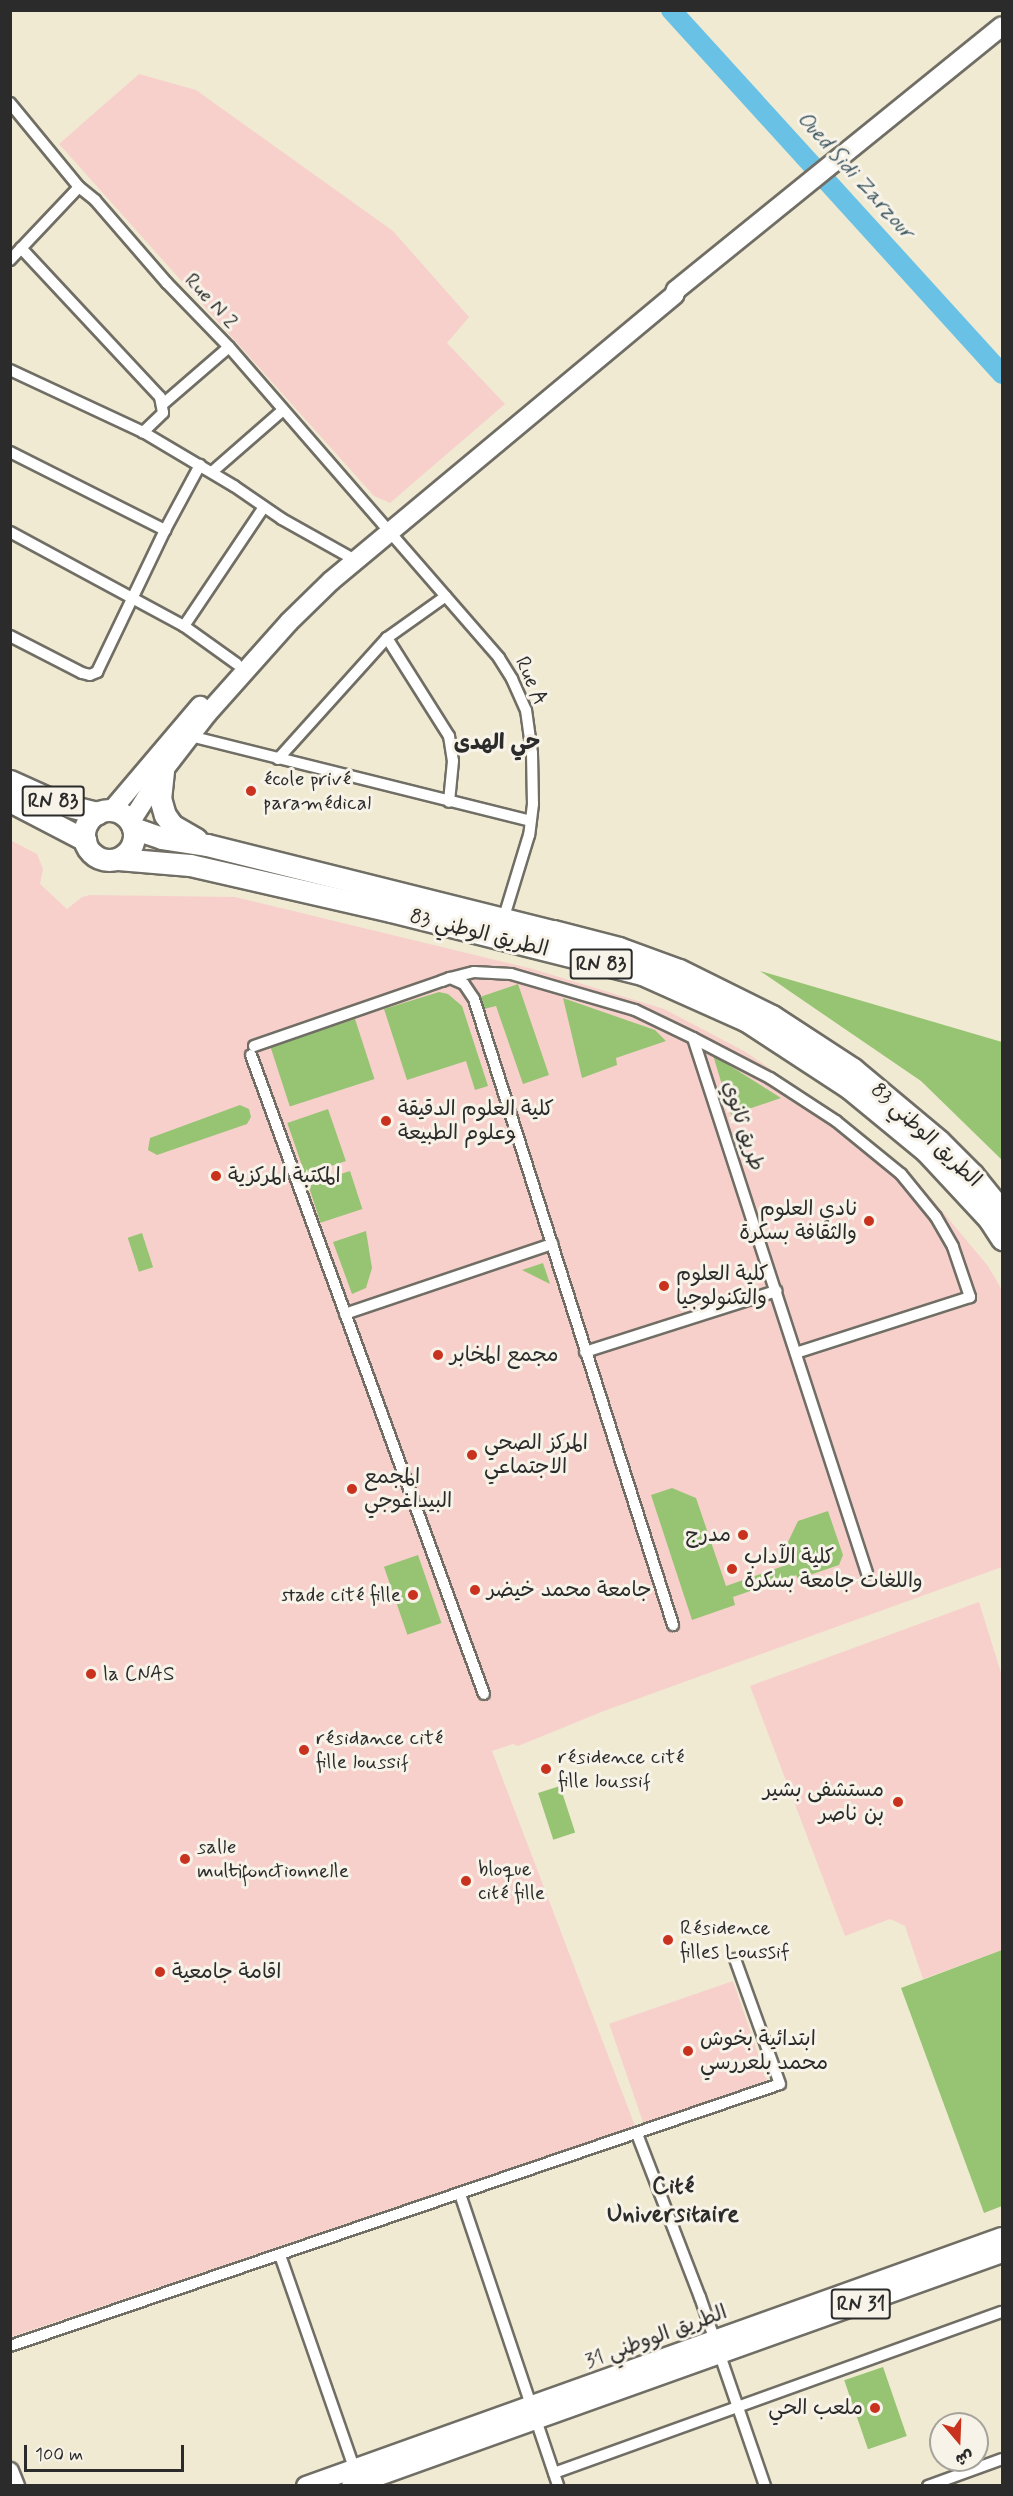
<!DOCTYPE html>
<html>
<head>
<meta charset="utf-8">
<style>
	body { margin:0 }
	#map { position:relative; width:1013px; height:2496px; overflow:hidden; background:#f0ead2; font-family:Mynerve,"Playpen Sans Arabic",sans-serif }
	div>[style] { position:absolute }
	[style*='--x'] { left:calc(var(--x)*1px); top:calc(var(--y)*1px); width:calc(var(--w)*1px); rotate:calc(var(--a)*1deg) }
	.built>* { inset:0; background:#f7d0cc; transform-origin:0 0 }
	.green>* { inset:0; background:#96c473; transform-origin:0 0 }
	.river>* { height:20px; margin:-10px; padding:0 10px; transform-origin:10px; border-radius:10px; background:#69c2e6 }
	.roads { filter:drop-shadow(2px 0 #706e65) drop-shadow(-2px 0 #706e65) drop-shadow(0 2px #706e65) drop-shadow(0 -2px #706e65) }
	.street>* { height:10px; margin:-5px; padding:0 5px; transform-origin:5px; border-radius:5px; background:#fff }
	.secondary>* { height:16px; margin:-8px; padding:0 8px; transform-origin:8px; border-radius:8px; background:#fff }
	.primary>* { height:18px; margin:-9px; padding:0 9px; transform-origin:9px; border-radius:9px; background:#fff }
	.highway>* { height:21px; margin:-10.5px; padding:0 10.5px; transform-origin:10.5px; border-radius:10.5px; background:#fff }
	.highway>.ring { margin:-10.5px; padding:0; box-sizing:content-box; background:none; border:21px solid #fff; border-radius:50% }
	.dots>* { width:16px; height:16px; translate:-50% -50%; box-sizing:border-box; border:3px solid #f7f3e8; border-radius:50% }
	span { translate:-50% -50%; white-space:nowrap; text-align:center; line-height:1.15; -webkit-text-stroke:6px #f7f3e8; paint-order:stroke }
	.shield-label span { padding:2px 4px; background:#f7f3e8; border:2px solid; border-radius:4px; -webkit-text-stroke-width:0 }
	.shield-label { font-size:20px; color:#2b2b2b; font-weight:700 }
	.street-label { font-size:21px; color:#2b2b2b }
	.poi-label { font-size:21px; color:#2b2b2b }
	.left { translate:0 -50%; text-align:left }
	.right { translate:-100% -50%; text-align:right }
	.water-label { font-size:22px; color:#3e5863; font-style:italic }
	.neighbourhood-label { font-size:22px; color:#2b2b2b; font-weight:700 }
	.quarter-label { font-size:24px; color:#2b2b2b; font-weight:700 }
	.frame { position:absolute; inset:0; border:12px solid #2b2b2b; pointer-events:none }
	.north { position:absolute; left:929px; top:2412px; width:60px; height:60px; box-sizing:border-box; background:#f7f3e8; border:2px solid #a5a39c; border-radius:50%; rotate:161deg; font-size:16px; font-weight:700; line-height:24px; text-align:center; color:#2b2b2b }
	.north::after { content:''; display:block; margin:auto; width:21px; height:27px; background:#c8321e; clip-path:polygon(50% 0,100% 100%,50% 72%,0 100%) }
	.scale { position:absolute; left:24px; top:2445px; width:160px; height:27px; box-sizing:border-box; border:3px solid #2b2b2b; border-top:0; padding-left:8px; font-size:18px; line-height:21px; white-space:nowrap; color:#2b2b2b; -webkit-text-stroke:4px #f7f3e8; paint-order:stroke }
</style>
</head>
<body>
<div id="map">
	<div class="built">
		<i style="clip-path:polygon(139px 74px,196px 90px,393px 231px,469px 317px,447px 343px,505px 404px,390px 503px,374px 496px,59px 144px)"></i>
		<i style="clip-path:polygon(10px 840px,37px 854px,43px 869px,40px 884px,67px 909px,82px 897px,90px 895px,235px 897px,533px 969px,664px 1009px,744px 1051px,840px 1116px,920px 1185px,988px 1266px,1002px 1290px,1002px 1567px,604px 1711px,518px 1746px,513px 1744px,492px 1751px,635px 2126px,11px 2337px)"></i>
		<i style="clip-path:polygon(979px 1602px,1002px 1676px,1002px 1950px,923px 1979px,905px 1926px,890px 1919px,845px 1936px,750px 1686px)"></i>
		<i style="left:733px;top:1981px;width:105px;height:131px;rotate:71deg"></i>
	</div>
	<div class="green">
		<i style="clip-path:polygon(760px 971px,1002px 1042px,1002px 1160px,921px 1081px)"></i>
		<i style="clip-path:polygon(518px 984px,549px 1075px,523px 1084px,496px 1006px,484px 1009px,480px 997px)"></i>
		<i style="clip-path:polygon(439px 992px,448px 994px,462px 1006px,488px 1086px,475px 1090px,466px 1061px,407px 1080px,384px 1009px)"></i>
		<i style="clip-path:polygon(563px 998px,655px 1030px,666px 1041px,616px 1058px,617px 1065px,582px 1078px)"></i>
		<i style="left:355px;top:1019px;width:63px;height:89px;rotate:72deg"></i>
		<i style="clip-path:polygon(713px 1055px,781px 1098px,731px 1115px)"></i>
		<i style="clip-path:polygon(240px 1105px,249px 1109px,251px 1117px,247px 1124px,157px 1155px,148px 1150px,150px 1138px)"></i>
		<i style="left:328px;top:1109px;width:55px;height:43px;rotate:71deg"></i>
		<i style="left:350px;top:1171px;width:40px;height:44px;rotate:72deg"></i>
		<i style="clip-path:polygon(366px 1231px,372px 1268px,366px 1288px,352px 1294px,333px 1242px)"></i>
		<i style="left:142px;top:1233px;width:36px;height:15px;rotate:72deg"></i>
		<i style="clip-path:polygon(543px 1263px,550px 1284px,522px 1270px)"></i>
		<i style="clip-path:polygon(672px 1488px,696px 1498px,726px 1586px,792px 1563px,787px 1544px,798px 1521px,828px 1511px,843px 1555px,839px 1565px,798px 1579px,796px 1575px,733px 1597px,735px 1605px,692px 1620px,651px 1495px)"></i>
		<i style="left:418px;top:1555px;width:72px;height:36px;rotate:71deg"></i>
		<i style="left:560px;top:1786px;width:49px;height:23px;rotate:72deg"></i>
		<i style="clip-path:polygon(1002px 1950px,1002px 2206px,984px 2213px,901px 1988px)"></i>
		<i style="left:883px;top:2367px;width:73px;height:41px;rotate:71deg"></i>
	</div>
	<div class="river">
		<i style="--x:671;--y:10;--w:492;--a:47.7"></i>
	</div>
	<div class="roads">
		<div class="street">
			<i style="--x:10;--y:103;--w:109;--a:50.6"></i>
			<i style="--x:79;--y:187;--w:21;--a:39"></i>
			<i style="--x:95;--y:200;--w:110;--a:49.1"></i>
			<i style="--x:167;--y:283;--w:89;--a:45.9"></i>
			<i style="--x:229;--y:347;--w:412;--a:49"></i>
			<i style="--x:499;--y:658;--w:25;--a:58"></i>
			<i style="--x:512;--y:679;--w:34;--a:66"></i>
			<i style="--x:526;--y:710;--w:43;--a:82.1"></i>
			<i style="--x:532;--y:753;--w:51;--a:88.9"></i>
			<i style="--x:533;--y:804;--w:31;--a:97"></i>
			<i style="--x:529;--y:835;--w:89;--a:107"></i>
			<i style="--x:21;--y:248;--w:204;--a:47"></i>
			<i style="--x:160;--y:397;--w:16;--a:79"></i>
			<i style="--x:163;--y:413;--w:28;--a:136"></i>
			<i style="--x:10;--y:260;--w:100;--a:-46.6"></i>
			<i style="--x:10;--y:370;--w:147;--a:25"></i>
			<i style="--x:143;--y:432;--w:106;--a:30.7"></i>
			<i style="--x:234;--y:486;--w:58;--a:34.5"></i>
			<i style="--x:282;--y:519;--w:76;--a:29.3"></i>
			<i style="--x:163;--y:404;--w:87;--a:-40.8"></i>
			<i style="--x:10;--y:452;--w:174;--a:26.7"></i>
			<i style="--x:212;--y:472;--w:93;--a:-41.1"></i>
			<i style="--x:10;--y:532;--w:198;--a:28.4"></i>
			<i style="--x:184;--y:626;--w:65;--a:35.6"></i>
			<i style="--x:184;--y:626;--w:143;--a:-56.1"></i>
			<i style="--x:10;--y:636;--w:81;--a:27.2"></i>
			<i style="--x:82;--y:673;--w:8;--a:14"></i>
			<i style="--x:90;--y:675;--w:8;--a:-23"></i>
			<i style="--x:97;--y:672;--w:157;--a:-64.4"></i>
			<i style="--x:165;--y:530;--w:74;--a:-61.7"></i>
			<i style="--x:387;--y:638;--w:116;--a:57.7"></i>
			<i style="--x:449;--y:736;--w:25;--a:81"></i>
			<i style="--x:453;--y:761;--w:41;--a:95.6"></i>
			<i style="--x:190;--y:736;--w:351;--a:14"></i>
			<i style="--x:278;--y:759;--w:163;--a:-48"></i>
			<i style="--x:387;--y:638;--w:72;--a:-35.4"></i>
			<i style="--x:450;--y:978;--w:25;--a:-14"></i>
			<i style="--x:474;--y:972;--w:37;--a:3"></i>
			<i style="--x:511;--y:974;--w:129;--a:16.2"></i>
			<i style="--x:635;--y:1010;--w:64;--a:25.8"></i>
			<i style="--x:693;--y:1038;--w:563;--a:71.98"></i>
			<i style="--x:693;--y:1038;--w:87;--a:27.5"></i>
			<i style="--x:770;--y:1078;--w:79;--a:33.1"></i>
			<i style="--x:836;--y:1121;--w:84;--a:39.2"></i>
			<i style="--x:901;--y:1174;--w:55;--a:50.9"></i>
			<i style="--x:936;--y:1217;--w:34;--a:60"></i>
			<i style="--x:953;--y:1247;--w:53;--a:71.2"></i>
			<i style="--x:970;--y:1297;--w:183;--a:162.2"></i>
			<i style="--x:254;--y:1046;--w:199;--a:-19.1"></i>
			<i style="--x:442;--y:981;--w:9;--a:-21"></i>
			<i style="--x:450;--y:978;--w:15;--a:23"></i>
			<i style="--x:464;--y:984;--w:18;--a:56"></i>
			<i style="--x:474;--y:999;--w:657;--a:72.36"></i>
			<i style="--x:251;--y:1055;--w:680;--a:69.97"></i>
			<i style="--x:345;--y:1314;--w:219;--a:-18.7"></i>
			<i style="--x:585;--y:1352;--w:201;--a:-17.7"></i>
			<i style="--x:637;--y:2134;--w:175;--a:68.9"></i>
			<i style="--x:700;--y:2297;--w:200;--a:71"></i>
			<i style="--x:460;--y:2194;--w:308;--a:71.4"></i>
			<i style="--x:280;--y:2255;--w:231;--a:70.8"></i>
			<i style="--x:10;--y:2346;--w:813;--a:-18.79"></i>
			<i style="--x:780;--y:2084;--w:133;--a:-109.8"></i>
			<i style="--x:554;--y:2473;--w:476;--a:-19.8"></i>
			<i style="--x:928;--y:2486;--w:79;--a:-20"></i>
		</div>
		<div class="secondary">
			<i style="--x:10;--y:2471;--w:16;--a:68"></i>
		</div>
		<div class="primary">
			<i style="--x:111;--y:811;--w:138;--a:-49.7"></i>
			<i style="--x:130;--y:823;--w:62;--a:-57.6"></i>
			<i style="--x:163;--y:771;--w:72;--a:-52.3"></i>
			<i style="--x:207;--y:714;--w:123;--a:-48.3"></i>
			<i style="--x:289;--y:622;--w:59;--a:-44.3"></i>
			<i style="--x:331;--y:581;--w:447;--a:-39.8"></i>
			<i style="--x:674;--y:295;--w:5;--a:-68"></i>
			<i style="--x:676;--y:290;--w:419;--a:-39"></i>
			<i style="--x:306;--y:2486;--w:739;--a:-19.69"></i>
			<i style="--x:351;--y:2486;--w:691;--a:-19.69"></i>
		</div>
		<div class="highway">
			<i style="--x:163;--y:771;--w:27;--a:96"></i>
			<i style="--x:160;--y:798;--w:18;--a:74"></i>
			<i style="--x:165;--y:815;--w:12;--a:55"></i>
			<i style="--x:172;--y:825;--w:28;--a:30"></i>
			<i style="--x:10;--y:781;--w:56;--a:24.3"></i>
			<i style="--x:61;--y:804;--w:38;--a:14"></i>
			<i style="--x:10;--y:801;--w:85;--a:27.5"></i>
			<i class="ring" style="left:84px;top:810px;width:29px;height:29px"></i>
			<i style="--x:133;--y:828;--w:31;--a:19"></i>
			<i style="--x:162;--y:838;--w:46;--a:8.8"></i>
			<i style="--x:207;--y:845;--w:357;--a:14"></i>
			<i style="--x:553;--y:931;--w:68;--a:14.4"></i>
			<i style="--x:619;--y:948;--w:64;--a:20.1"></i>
			<i style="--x:679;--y:970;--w:104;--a:26.3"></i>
			<i style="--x:772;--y:1016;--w:97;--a:33.2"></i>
			<i style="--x:853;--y:1069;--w:112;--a:39.9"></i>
			<i style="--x:939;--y:1141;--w:48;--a:45"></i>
			<i style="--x:973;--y:1175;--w:46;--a:51.1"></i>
			<i style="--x:118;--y:859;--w:72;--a:4.8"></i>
			<i style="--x:190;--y:865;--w:206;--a:12.9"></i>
			<i style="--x:391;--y:911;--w:259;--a:14.1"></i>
			<i style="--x:642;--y:974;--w:115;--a:24.1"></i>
			<i style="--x:747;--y:1021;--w:121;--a:33.2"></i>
			<i style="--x:848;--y:1087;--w:101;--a:39.4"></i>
			<i style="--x:926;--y:1151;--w:93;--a:47.2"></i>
			<i style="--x:989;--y:1219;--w:24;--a:57"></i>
		</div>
	</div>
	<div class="dots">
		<i style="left:251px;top:791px;background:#c8321e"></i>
		<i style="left:386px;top:1121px;background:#c8321e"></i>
		<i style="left:216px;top:1176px;background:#c8321e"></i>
		<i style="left:869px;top:1221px;background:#c8321e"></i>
		<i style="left:664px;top:1286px;background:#c8321e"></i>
		<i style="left:438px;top:1355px;background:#c8321e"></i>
		<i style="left:472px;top:1455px;background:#c8321e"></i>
		<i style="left:352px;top:1489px;background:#c8321e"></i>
		<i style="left:743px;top:1535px;background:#c8321e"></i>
		<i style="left:732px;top:1569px;background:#c8321e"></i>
		<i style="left:475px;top:1590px;background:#c8321e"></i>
		<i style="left:413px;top:1595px;background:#c8321e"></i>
		<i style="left:91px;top:1674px;background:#c8321e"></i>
		<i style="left:304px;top:1750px;background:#c8321e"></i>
		<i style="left:546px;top:1769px;background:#c8321e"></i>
		<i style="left:898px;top:1802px;background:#c8321e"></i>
		<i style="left:185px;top:1859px;background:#c8321e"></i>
		<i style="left:466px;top:1881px;background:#c8321e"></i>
		<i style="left:668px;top:1940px;background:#c8321e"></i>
		<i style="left:160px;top:1972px;background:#c8321e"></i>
		<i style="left:688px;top:2051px;background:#c8321e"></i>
		<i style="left:875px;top:2408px;background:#c8321e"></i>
	</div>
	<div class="shield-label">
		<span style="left:53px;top:801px">RN 83</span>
		<span style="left:601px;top:964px">RN 83</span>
		<span style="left:861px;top:2304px">RN 31</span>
	</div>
	<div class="street-label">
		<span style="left:211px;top:301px;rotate:47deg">Rue N 2</span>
		<span style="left:531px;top:681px;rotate:66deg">Rue A</span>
		<span style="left:479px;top:933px;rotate:14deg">الطريق الوطني 83</span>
		<span style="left:743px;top:1126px;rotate:72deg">طريق ثانوي</span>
		<span style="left:926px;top:1135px;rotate:43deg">الطريق الوطني 83</span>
		<span style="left:656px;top:2337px;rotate:-20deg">الطريق الووطني 31</span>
	</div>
	<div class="poi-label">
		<span class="left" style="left:263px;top:791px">école privé<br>paramédical</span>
		<span class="left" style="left:398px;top:1121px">كلية العلوم الدقيقة<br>وعلوم الطبيعة</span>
		<span class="left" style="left:228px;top:1176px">المكتبة المركزية</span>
		<span class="right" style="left:857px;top:1221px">نادي العلوم<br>والثقافة بسكرة</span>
		<span class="left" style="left:676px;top:1286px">كلية العلوم<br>والتكنولوجيا</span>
		<span class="left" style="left:450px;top:1355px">مجمع المخابر</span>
		<span class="left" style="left:484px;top:1455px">المركز الصحي<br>الاجتماعي</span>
		<span class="left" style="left:364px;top:1489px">المجمع<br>البيداغوجي</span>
		<span class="right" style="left:731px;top:1535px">مدرج</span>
		<span class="left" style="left:744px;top:1569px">كلية الآداب<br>واللغات جامعة بسكرة</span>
		<span class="left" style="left:487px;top:1590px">جامعة محمد خيضر</span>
		<span class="right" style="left:401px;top:1595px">stade cité fille</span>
		<span class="left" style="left:103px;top:1674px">la CNAS</span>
		<span class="left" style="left:316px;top:1750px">résidance cité<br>fille loussif</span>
		<span class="left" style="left:558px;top:1769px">résidence cité<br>fille loussif</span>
		<span class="right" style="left:884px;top:1802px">مستشفى بشير<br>بن ناصر</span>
		<span class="left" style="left:197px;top:1859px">salle<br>multifonctionnelle</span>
		<span class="left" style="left:478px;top:1881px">bloque<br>cité fille</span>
		<span class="left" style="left:680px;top:1940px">Résidence<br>filles Loussif</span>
		<span class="left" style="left:172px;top:1972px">اقامة جامعية</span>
		<span class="left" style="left:700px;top:2051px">ابتدائية بخوش<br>محمد بلعررسي</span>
		<span class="right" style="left:863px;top:2408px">ملعب الحي</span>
	</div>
	<div class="water-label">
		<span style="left:855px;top:176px;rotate:48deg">Oued Sidi Zarzour</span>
	</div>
	<div class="neighbourhood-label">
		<span style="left:497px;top:744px">حي الهدى</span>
	</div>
	<div class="quarter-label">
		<span style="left:673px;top:2201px">Cité<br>Universitaire</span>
	</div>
	<div class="frame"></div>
	<div class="north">ش</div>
	<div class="scale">100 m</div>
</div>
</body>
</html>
